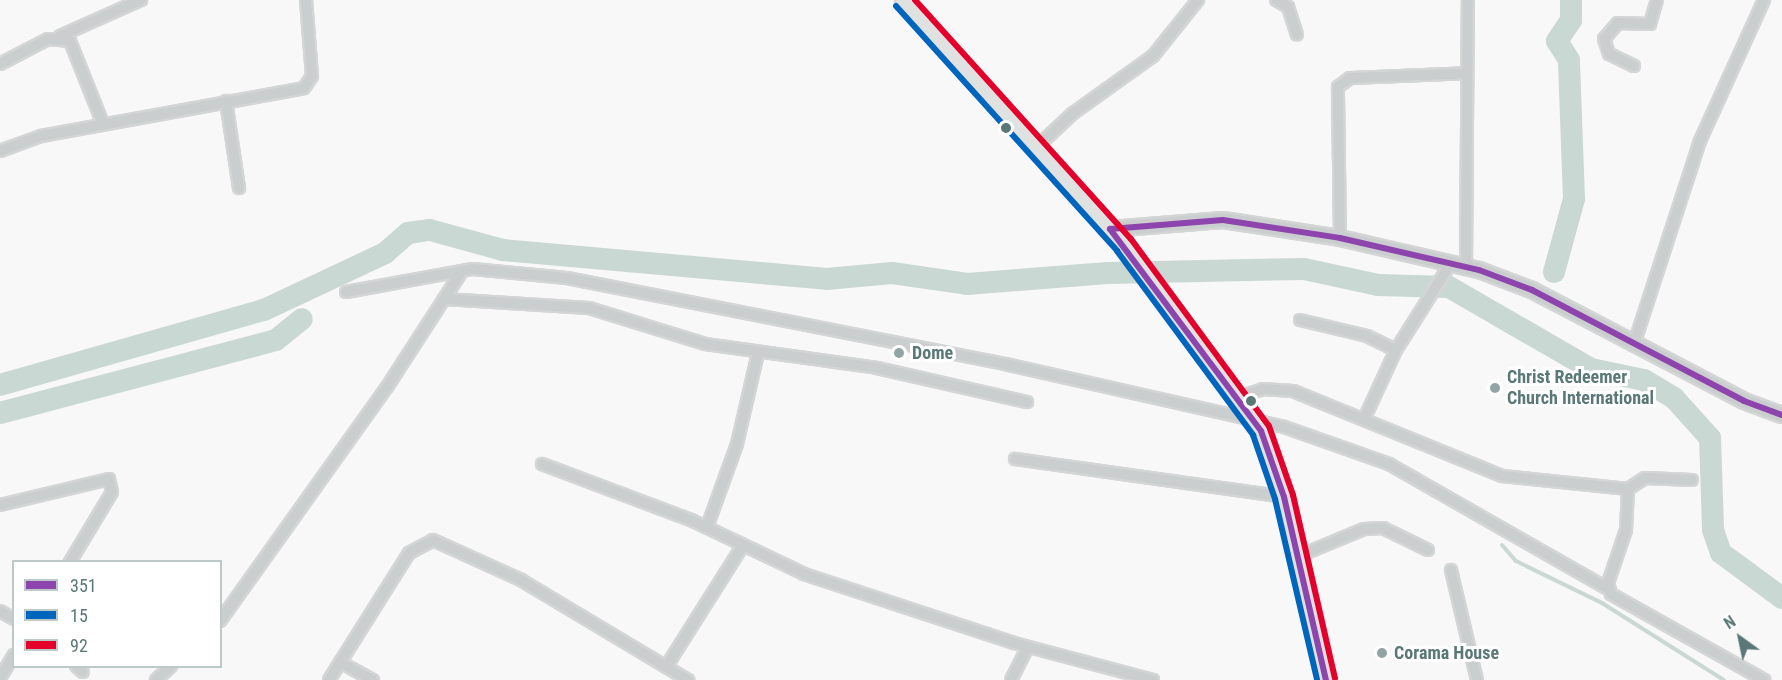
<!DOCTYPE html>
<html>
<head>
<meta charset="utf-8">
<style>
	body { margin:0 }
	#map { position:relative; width:1782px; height:680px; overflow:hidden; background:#f9f8f8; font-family:"Roboto Condensed",sans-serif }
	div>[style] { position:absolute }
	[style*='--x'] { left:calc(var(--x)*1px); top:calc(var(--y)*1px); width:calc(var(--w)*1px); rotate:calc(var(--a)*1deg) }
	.stream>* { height:4px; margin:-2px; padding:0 2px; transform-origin:2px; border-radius:2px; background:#cad8d4 }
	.river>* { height:22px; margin:-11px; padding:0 11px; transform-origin:11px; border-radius:11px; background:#cad8d4 }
	.roads { filter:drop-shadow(2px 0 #d4d6d6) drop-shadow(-2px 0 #d4d6d6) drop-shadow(0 2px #d4d6d6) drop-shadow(0 -2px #d4d6d6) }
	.minor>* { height:10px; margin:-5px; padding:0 5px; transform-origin:5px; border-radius:5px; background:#cbcece }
	.tertiary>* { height:14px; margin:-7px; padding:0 7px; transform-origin:7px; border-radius:7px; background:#cbcece }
	.secondary>* { height:15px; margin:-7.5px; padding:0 7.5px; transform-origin:7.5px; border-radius:7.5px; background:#e0e1e1 }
	.bus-1>* { height:6px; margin:-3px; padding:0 3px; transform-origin:3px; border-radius:3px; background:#8e44ad }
	.bus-2>* { height:6px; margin:-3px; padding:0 3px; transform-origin:3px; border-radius:3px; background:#0065bd }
	.bus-3>* { height:6px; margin:-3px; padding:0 3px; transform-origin:3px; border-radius:3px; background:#e4002b }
	.dots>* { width:16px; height:16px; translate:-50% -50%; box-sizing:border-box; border:3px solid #fff; border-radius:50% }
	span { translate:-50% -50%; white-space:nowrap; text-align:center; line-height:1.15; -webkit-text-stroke:6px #fff; paint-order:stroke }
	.poi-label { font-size:18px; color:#5a7876; font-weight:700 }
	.left { translate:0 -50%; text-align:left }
	.legend { position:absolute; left:12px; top:560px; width:210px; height:108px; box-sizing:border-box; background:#fff; border:2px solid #bdc9c8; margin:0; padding:8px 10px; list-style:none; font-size:18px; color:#5a7876 }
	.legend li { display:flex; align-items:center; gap:12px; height:30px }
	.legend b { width:30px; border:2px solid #bdc9c8 }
	.north { position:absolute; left:1710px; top:608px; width:60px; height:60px; -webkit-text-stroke:4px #fff; paint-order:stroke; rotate:327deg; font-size:16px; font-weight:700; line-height:24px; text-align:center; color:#5a7876 }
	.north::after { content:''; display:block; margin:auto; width:21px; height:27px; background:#5a7876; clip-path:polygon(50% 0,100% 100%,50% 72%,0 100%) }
</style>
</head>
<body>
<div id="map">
	<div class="stream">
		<i style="--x:300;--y:291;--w:12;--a:42"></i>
		<i style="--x:1502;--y:545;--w:21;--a:49"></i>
		<i style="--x:1516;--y:561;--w:96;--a:26"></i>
		<i style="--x:1602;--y:603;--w:144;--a:32.3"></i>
	</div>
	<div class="river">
		<i style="--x:1554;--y:272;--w:76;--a:-74.7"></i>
		<i style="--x:1574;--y:199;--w:139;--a:-92.1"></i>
		<i style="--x:1569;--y:60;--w:22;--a:-122"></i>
		<i style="--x:1557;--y:41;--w:25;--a:-56"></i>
		<i style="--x:1571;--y:20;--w:20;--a:-90"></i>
		<i style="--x:0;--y:385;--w:274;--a:-15.9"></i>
		<i style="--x:264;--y:310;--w:134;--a:-25.2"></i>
		<i style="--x:385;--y:253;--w:30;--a:-41"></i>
		<i style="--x:408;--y:233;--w:22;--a:-8"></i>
		<i style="--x:430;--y:230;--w:76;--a:15.3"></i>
		<i style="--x:503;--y:250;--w:325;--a:5.1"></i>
		<i style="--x:827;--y:279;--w:65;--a:-5.3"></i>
		<i style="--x:892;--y:273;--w:76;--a:8.3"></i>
		<i style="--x:967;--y:284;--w:141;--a:-4.5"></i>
		<i style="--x:1108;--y:273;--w:196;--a:-1.2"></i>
		<i style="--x:1304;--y:269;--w:76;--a:12.2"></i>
		<i style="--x:1378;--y:285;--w:71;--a:1.6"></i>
		<i style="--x:1449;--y:287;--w:164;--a:30"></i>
		<i style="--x:1591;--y:369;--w:54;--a:11.7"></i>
		<i style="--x:1644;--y:380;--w:35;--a:31"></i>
		<i style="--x:1674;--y:398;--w:54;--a:48"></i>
		<i style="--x:1710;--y:438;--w:92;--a:88.1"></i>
		<i style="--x:1713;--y:530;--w:24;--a:71"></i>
		<i style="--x:1721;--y:553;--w:76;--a:36.4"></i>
		<i style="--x:0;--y:413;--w:285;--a:-14.8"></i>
		<i style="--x:276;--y:340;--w:33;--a:-39"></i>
	</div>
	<div class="roads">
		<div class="minor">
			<i style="--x:1276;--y:0;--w:14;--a:30"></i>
			<i style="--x:1288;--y:7;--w:29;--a:72"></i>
			<i style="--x:60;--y:36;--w:89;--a:-24"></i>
			<i style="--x:0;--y:64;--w:54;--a:-27.5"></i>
			<i style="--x:48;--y:39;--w:22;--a:5"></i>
			<i style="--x:70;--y:41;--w:89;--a:68.3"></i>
			<i style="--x:1634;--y:66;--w:28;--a:-154"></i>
			<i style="--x:1609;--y:54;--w:16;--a:-108"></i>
			<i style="--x:1604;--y:39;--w:21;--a:-49"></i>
			<i style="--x:1618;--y:23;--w:32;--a:2"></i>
			<i style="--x:1650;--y:24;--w:25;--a:-74"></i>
			<i style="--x:226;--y:101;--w:88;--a:81.5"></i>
			<i style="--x:1038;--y:146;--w:47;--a:-43.3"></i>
			<i style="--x:1072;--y:114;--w:100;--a:-35.6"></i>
			<i style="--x:1153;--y:56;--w:72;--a:-51.2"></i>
			<i style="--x:0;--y:151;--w:44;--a:-20.1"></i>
			<i style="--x:41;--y:136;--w:267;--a:-10.3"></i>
			<i style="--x:304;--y:88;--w:14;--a:-56"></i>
			<i style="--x:312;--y:76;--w:76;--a:-94.5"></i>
			<i style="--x:1340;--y:238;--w:151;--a:-90.8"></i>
			<i style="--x:1338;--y:87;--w:15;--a:-37"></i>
			<i style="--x:1350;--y:78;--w:117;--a:-2.4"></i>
			<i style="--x:1466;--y:267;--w:267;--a:-89.6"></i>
			<i style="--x:346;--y:292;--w:129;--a:-10.3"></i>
			<i style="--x:473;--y:269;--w:94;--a:5.5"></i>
			<i style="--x:567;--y:278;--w:446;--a:11.1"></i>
			<i style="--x:1005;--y:364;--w:286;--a:12.7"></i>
			<i style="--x:1284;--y:427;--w:111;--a:19.4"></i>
			<i style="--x:1389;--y:464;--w:252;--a:29.7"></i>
			<i style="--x:444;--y:299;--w:145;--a:3.6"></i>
			<i style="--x:589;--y:308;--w:121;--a:17.2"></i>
			<i style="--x:705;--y:344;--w:174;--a:7.9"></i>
			<i style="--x:877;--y:368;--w:154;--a:12.8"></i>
			<i style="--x:1300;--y:320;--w:69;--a:13.4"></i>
			<i style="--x:1367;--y:336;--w:32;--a:26"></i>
			<i style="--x:1635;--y:341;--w:210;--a:-72"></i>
			<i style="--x:1700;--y:141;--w:155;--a:-65.6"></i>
			<i style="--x:1239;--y:397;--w:25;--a:-18"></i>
			<i style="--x:1263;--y:389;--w:30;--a:4"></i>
			<i style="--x:1293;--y:391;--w:226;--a:22.1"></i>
			<i style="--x:1502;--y:476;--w:127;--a:5.9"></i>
			<i style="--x:1628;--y:489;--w:20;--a:-33"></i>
			<i style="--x:1645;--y:478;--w:47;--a:2.4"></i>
			<i style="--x:1365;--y:417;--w:74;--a:-65.2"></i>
			<i style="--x:1396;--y:350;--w:103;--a:-57.7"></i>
			<i style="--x:1015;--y:459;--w:272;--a:8"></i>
			<i style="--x:542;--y:464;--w:159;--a:20.6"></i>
			<i style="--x:691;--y:520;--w:125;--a:25.5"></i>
			<i style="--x:804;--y:574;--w:221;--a:18.2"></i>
			<i style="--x:1014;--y:643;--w:144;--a:14.9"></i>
			<i style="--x:1628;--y:489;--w:41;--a:92.8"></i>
			<i style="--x:1626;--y:530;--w:56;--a:108.8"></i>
			<i style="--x:1608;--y:583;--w:11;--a:75"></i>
			<i style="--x:1611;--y:594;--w:176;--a:29.3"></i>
			<i style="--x:0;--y:505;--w:112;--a:-13.4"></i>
			<i style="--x:109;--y:479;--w:13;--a:77"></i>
			<i style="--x:112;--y:492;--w:82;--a:121"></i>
			<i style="--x:707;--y:527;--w:88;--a:-70.1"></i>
			<i style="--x:737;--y:444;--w:93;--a:-77"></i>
			<i style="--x:1299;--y:556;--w:70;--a:-22.6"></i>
			<i style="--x:1364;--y:529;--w:19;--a:-3"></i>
			<i style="--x:1383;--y:528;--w:50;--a:26.1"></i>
			<i style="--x:1451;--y:570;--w:113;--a:76.7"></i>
			<i style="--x:0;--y:611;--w:16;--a:30"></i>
			<i style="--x:220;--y:621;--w:287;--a:-54.5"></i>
			<i style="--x:387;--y:387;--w:135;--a:-57.1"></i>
			<i style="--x:340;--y:662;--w:38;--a:29"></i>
			<i style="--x:76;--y:666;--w:9;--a:41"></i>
			<i style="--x:666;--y:667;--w:144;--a:-57.7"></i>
			<i style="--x:0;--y:678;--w:27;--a:-59"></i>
			<i style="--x:156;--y:680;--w:21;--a:-43"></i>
			<i style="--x:329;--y:680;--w:150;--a:-57.8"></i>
			<i style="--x:409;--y:553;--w:27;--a:-28"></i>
			<i style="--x:433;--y:540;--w:97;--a:24.4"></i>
			<i style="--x:521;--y:580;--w:195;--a:30.9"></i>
			<i style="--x:1011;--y:680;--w:37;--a:-63"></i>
		</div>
		<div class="tertiary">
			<i style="--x:1110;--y:229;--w:113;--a:-4.6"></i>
			<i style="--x:1223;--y:220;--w:118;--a:8.7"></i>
			<i style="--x:1340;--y:238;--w:143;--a:13"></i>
			<i style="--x:1479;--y:270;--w:57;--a:20.7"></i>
			<i style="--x:1532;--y:290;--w:239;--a:27.6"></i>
			<i style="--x:1744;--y:401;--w:40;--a:20.2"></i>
		</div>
		<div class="secondary">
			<i style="--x:903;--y:0;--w:330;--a:47.9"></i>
			<i style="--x:1124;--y:245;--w:231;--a:53.6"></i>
			<i style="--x:1261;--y:431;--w:70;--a:70.8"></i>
			<i style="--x:1284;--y:497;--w:188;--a:77.1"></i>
		</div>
	</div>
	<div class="bus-1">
		<i style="--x:1110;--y:229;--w:113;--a:-4.6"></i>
		<i style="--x:1223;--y:220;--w:118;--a:8.7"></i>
		<i style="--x:1340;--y:238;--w:143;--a:13"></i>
		<i style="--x:1479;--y:270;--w:57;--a:20.7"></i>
		<i style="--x:1532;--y:290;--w:239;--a:27.6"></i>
		<i style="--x:1744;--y:401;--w:40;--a:20.2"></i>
		<i style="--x:1110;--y:229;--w:252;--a:53.2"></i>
		<i style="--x:1261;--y:431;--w:70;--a:70.8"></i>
		<i style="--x:1284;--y:497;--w:188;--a:77.1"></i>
	</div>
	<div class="bus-2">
		<i style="--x:896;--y:6;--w:330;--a:47.9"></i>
		<i style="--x:1117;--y:251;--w:229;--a:53.5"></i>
		<i style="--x:1253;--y:435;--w:68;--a:71"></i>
		<i style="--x:1275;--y:499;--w:186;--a:76.9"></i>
	</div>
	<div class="bus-3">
		<i style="--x:915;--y:0;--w:322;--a:47.9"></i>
		<i style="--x:1131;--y:239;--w:232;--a:53.6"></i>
		<i style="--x:1269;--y:426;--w:73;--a:70.8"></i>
		<i style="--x:1293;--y:495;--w:188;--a:77.1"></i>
	</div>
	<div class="dots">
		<i style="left:1006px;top:128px;background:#5a7876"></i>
		<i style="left:899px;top:353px;background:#92a5a4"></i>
		<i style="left:1495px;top:388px;background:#92a5a4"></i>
		<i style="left:1251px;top:401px;background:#5a7876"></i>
		<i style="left:1382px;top:653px;background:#92a5a4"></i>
	</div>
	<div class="poi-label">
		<span class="left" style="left:912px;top:353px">Dome</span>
		<span class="left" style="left:1507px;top:388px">Christ Redeemer<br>Church International</span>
		<span class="left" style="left:1394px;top:653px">Corama House</span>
	</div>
	<ul class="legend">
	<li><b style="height:8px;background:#8e44ad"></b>351</li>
	<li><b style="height:8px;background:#0065bd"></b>15</li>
	<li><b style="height:8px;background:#e4002b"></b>92</li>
	</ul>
	<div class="north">N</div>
</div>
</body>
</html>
